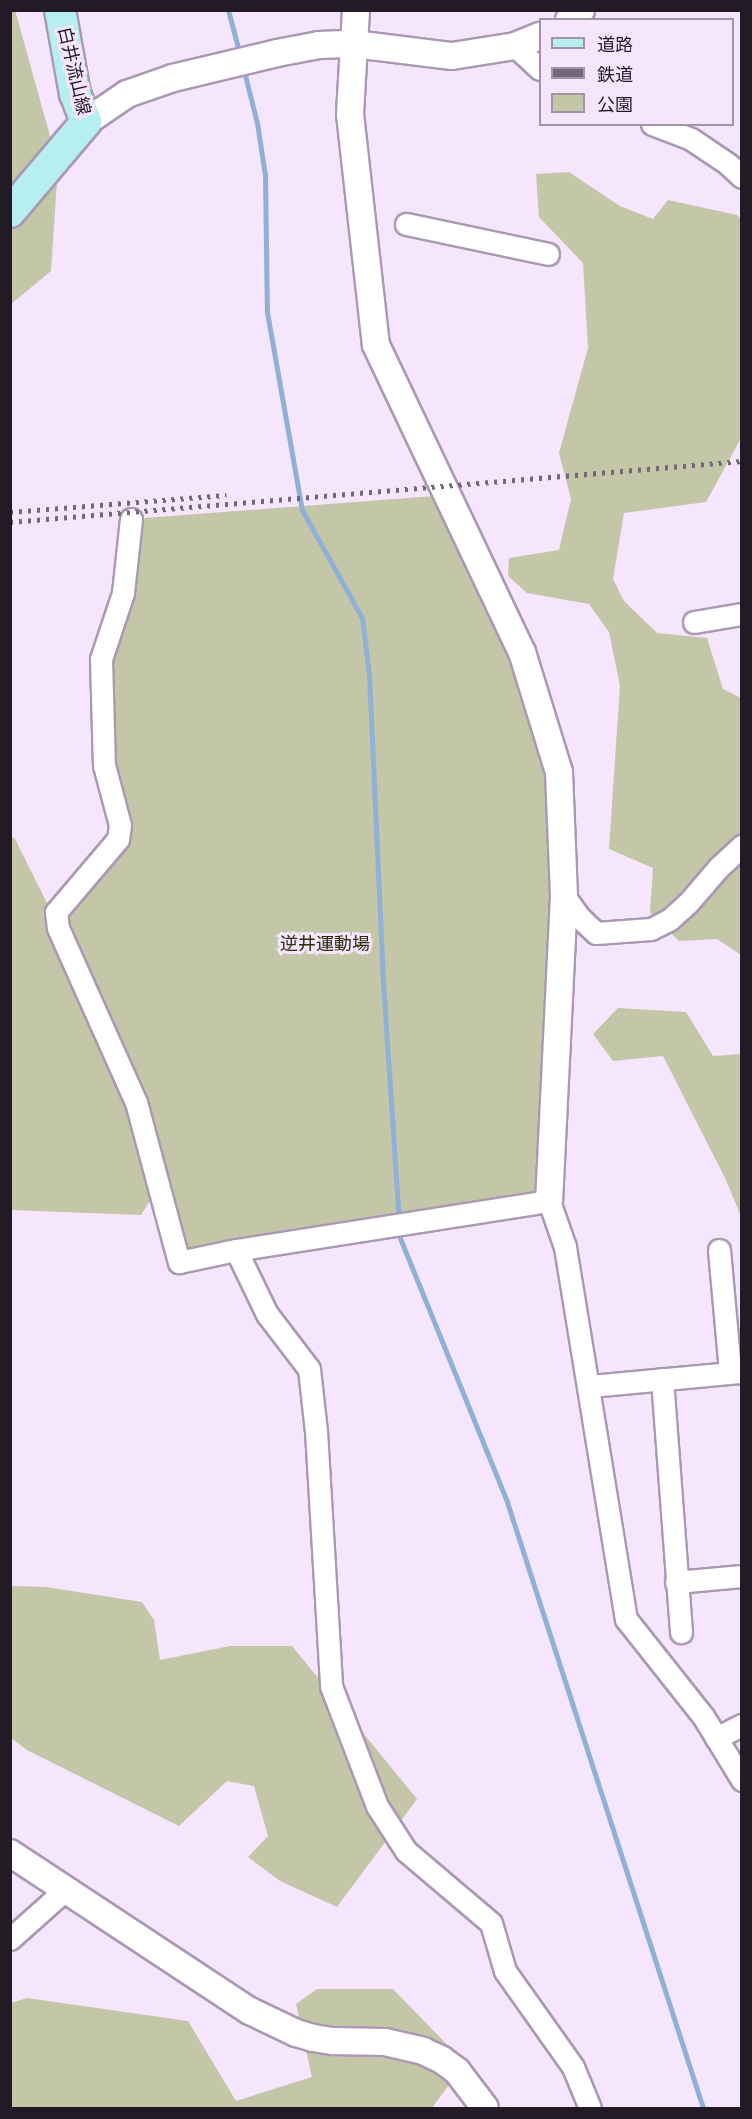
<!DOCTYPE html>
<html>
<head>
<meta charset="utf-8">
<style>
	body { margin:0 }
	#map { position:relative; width:752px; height:2119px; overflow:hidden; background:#f5e5fd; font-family:Inter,"Noto Sans JP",sans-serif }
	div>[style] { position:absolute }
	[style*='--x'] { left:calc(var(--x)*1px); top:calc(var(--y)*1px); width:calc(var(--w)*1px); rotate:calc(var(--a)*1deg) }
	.green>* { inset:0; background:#c3c6a7 }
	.stream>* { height:5px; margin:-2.5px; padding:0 2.5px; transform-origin:2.5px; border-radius:2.5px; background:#90b0d6 }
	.roads { filter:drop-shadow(2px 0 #ab99b4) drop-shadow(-2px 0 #ab99b4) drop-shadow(0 2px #ab99b4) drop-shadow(0 -2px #ab99b4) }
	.minor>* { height:21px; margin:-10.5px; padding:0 10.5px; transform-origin:10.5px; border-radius:10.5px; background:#fff }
	.tertiary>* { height:26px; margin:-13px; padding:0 13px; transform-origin:13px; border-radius:13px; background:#fff }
	.secondary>* { height:30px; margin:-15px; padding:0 15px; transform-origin:15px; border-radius:15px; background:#b7eff0 }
	.rail>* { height:4.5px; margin-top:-2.25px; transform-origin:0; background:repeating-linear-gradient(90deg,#726877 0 3px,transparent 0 9px) }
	span { translate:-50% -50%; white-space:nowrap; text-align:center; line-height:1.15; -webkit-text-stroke:6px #f5e5fd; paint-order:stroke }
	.street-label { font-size:18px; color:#221b25 }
	.park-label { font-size:18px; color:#2a2c04 }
	.frame { position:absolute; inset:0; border:12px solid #221b25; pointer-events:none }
	.legend { position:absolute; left:539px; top:18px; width:195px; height:108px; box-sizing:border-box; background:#f5e5fd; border:2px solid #a194a7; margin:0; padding:8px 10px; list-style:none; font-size:18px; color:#221b25 }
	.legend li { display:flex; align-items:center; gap:12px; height:30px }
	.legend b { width:30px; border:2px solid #a194a7 }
</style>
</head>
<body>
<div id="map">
	<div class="green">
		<i style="clip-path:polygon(15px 10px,58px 165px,51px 271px,11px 304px,10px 11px)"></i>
		<i style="clip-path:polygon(569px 172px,620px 206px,653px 219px,668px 200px,737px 215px,742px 221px,741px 438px,706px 502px,624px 513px,613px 579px,624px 601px,657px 633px,707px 638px,723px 689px,741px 698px,741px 955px,717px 939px,679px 941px,650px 912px,653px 868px,609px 849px,620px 686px,609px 632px,589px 604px,527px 593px,508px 576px,509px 558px,559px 550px,571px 499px,559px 453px,588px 348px,583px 263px,539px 217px,536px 174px)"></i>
		<i style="clip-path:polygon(447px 495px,559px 772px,549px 1201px,419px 1222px,242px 1237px,186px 1253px,162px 1182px,141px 1215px,11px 1210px,11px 839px,14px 837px,59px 927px,77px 902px,120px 825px,101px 659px,131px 519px)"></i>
		<i style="clip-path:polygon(618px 1008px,686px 1012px,713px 1056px,741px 1054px,741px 1216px,725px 1178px,663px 1056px,613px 1061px,593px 1034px)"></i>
		<i style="clip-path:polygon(11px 1586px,46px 1587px,142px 1602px,154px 1620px,160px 1660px,230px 1646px,292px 1646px,417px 1799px,337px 1907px,280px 1881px,248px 1857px,268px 1836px,254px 1786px,227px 1781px,179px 1826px,27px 1750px,11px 1738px)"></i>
		<i style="clip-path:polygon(317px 1989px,393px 1989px,465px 2063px,432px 2108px,11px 2108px,11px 2003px,27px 1998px,188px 2021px,236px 2101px,312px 2077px,296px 2004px)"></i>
	</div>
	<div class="stream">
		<i style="--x:228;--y:10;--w:47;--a:75.1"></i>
		<i style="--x:243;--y:67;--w:58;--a:76"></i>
		<i style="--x:257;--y:123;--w:53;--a:81.3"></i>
		<i style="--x:265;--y:175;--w:137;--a:89.2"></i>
		<i style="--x:267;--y:312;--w:201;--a:80"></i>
		<i style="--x:302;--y:510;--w:124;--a:60.9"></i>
		<i style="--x:362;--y:618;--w:56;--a:82.9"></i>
		<i style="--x:369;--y:674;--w:308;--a:87.4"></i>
		<i style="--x:383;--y:982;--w:240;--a:86.2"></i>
		<i style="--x:400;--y:1230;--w:8;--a:90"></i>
		<i style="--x:400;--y:1238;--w:285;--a:67.9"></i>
		<i style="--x:507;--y:1502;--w:637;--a:72.08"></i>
	</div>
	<div class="roads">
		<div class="minor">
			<i style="--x:515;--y:46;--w:34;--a:43"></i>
			<i style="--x:652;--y:124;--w:42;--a:21"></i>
			<i style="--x:691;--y:139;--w:45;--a:34"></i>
			<i style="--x:728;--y:164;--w:19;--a:43"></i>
			<i style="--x:406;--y:224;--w:145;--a:11.9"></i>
			<i style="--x:131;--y:519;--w:74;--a:96.2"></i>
			<i style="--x:123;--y:593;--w:70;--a:108.4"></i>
			<i style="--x:101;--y:659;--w:106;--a:88.4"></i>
			<i style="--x:104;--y:765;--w:62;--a:75.1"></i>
			<i style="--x:120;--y:825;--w:14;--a:98"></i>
			<i style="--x:118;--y:839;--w:96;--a:130.3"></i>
			<i style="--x:56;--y:912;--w:16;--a:83"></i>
			<i style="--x:58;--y:928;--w:191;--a:65.9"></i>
			<i style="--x:136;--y:1102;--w:166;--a:75"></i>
			<i style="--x:179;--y:1262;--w:58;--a:-11.9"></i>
			<i style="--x:236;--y:1250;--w:317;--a:-8.9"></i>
			<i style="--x:549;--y:1201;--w:49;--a:70.8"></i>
			<i style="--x:565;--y:1247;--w:377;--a:80.7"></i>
			<i style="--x:626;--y:1619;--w:124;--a:51.6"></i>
			<i style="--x:703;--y:1716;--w:75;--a:58.6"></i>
			<i style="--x:694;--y:622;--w:49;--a:-9.5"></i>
			<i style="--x:564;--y:896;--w:27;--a:54"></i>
			<i style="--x:580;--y:918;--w:22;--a:43"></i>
			<i style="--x:596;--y:933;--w:55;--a:-4.2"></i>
			<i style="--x:651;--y:929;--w:20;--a:-27"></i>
			<i style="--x:669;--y:920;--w:25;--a:-42"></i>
			<i style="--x:688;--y:903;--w:46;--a:-49.4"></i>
			<i style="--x:718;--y:868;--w:33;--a:-43"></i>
			<i style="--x:236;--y:1250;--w:71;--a:64.2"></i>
			<i style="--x:267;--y:1314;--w:69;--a:52.6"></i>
			<i style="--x:309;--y:1369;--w:62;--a:83.6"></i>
			<i style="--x:316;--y:1431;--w:255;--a:86.6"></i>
			<i style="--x:331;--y:1686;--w:129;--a:69"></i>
			<i style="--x:377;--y:1806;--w:54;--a:57.2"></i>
			<i style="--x:406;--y:1851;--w:111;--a:40.3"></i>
			<i style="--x:491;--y:1923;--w:50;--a:73.7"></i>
			<i style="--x:505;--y:1971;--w:118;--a:54.7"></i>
			<i style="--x:573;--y:2067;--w:44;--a:67.5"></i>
			<i style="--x:719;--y:1250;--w:122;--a:84.8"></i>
			<i style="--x:662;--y:1379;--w:254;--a:85.7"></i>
			<i style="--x:590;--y:1386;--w:153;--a:-5.3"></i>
			<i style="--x:676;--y:1582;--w:66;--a:-5.2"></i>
			<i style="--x:716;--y:1738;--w:29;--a:-27"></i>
			<i style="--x:10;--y:1939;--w:74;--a:-41.7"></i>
		</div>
		<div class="tertiary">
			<i style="--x:356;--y:10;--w:104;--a:93.3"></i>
			<i style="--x:350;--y:114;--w:232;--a:83.6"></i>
			<i style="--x:376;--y:345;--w:340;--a:64.6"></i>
			<i style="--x:522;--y:652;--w:126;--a:72.9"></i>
			<i style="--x:559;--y:772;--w:124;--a:87.7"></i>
			<i style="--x:564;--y:896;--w:305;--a:92.8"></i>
			<i style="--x:569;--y:20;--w:16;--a:-40"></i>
			<i style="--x:86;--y:122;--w:50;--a:-34.3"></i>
			<i style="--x:127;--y:94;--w:49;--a:-19.2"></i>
			<i style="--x:173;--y:78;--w:107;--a:-13.5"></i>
			<i style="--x:277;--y:53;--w:43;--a:-10.8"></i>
			<i style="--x:319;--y:45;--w:35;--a:-2"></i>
			<i style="--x:354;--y:44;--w:99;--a:7"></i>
			<i style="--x:452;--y:56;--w:64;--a:-9"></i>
			<i style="--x:515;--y:46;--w:27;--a:-22"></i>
			<i style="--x:10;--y:1853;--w:287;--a:33.4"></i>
			<i style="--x:250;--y:2011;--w:51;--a:25.6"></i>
			<i style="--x:296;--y:2033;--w:18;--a:16"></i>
			<i style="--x:313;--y:2038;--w:20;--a:9"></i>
			<i style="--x:333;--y:2041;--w:52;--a:1.1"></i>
			<i style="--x:385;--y:2042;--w:39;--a:13"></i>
			<i style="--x:423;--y:2051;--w:21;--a:25"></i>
			<i style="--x:442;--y:2060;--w:19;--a:36"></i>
			<i style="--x:457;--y:2071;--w:46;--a:52.9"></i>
		</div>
		<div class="secondary">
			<i style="--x:10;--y:212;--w:118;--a:-49.8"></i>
			<i style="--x:86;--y:122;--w:30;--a:-111"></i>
			<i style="--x:75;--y:94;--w:85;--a:-100.1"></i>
		</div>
	</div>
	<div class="rail">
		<i style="--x:10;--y:512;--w:217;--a:-4.5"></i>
		<i style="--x:10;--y:522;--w:735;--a:-4.76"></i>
	</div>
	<div class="street-label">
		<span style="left:74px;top:71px;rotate:77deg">白井流山線</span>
	</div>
	<div class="park-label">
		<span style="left:325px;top:944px">逆井運動場</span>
	</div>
	<div class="frame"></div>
	<ul class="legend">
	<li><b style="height:8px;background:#b7eff0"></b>道路</li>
	<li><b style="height:8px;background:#726877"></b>鉄道</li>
	<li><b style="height:16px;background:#c3c6a7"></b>公園</li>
	</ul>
</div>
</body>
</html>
